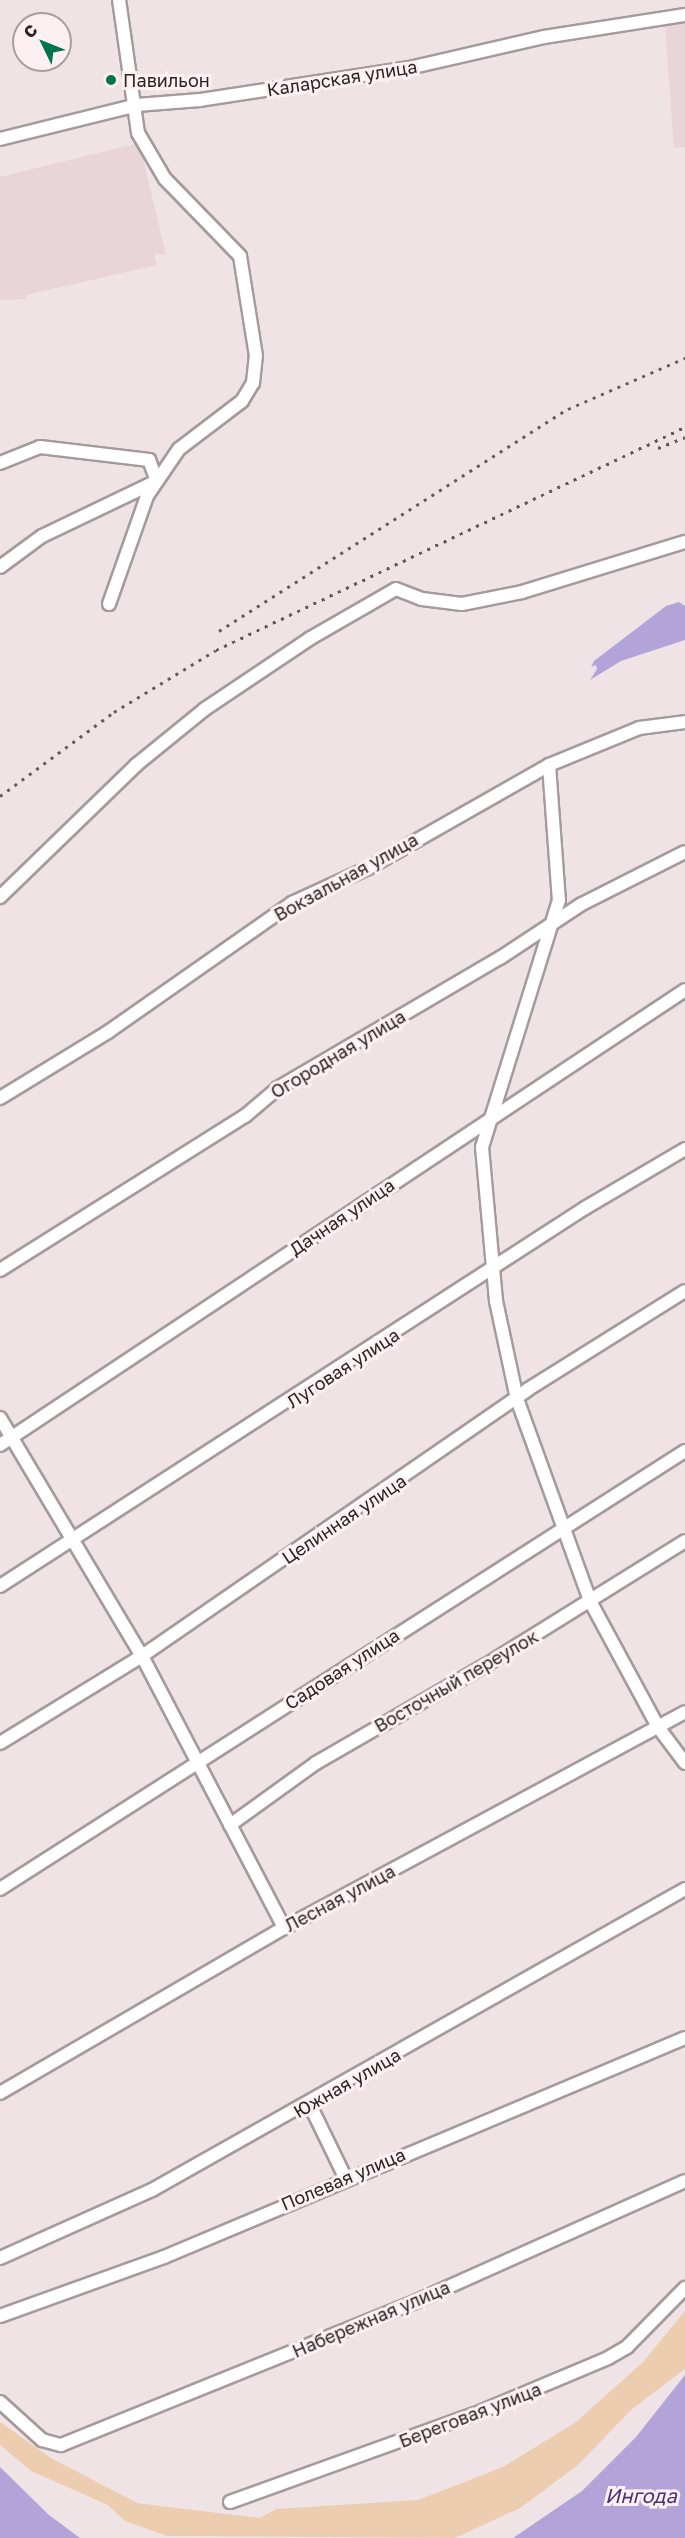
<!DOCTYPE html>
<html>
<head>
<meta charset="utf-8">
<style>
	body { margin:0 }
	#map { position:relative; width:685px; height:2538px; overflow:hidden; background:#efe3e6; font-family:"Golos Text",sans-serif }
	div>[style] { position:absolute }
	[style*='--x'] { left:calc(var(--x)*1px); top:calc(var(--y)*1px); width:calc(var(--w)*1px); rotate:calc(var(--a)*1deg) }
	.built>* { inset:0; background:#e9d4d9 }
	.green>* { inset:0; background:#edcdb0 }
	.water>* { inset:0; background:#b2a4d9 }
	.roads { filter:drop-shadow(2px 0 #a59a9d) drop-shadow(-2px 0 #a59a9d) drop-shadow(0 2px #a59a9d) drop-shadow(0 -2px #a59a9d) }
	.minor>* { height:12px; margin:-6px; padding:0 6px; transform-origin:6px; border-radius:6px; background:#fff }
	.rail>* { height:3px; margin-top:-1.5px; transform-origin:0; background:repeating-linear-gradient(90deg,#60595b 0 3px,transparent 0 9px) }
	.dots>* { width:16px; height:16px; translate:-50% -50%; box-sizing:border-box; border:3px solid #fdf0f3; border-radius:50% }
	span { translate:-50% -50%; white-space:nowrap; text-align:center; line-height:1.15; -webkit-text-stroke:6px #fdf0f3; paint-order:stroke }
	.street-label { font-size:18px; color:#292425 }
	.poi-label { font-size:18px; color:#292425 }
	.left { translate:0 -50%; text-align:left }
	.water-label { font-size:20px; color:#473272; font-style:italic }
	.north { position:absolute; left:12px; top:12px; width:60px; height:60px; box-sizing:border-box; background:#fdf0f3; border:2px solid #a89ea1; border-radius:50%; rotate:313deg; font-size:16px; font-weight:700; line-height:24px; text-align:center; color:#292425 }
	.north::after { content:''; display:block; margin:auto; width:21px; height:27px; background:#01744f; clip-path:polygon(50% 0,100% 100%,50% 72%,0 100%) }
</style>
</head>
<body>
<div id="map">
	<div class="built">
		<i style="clip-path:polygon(685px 23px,685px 147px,674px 148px,665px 26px)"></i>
		<i style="clip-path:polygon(139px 143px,166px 254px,154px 254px,157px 265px,26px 295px,26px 299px,0 300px,0 177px)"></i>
	</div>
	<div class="green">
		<i style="clip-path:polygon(685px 2311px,685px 2369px,632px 2409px,578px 2465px,520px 2508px,455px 2538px,167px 2536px,125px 2521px,108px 2505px,31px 2471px,0 2445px,0 2422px,51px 2458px,137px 2503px,176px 2508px,260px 2518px,276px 2509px,418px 2500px,503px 2467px,576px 2422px,642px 2363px)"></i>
	</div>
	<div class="water">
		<i style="clip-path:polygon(679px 602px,685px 606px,685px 640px,621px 661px,590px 680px,597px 669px,596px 665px,591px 667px,594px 661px,666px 606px)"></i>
		<i style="clip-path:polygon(685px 2375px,685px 2538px,513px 2538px,582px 2491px,636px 2437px)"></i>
		<i style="clip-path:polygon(0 2467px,49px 2515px,80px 2538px,0 2538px)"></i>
	</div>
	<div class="roads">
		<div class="minor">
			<i style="--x:0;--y:139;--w:141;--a:-13.9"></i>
			<i style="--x:137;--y:105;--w:63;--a:-4.5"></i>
			<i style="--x:200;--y:100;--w:211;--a:-8.7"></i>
			<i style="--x:409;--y:68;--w:139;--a:-12.9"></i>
			<i style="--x:544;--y:37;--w:143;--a:-8.9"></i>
			<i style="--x:0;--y:463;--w:43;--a:-21.8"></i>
			<i style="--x:40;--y:447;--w:110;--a:6.8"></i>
			<i style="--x:149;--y:460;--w:22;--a:69"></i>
			<i style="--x:157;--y:481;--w:127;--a:154.4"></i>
			<i style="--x:42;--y:536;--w:52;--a:143.6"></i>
			<i style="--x:109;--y:604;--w:114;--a:-70.6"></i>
			<i style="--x:147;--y:496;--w:57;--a:-55.8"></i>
			<i style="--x:179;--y:449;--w:79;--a:-37.3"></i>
			<i style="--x:242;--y:401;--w:21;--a:-59"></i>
			<i style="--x:253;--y:383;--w:27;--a:-84"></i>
			<i style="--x:256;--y:356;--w:101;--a:-99.1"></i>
			<i style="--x:240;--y:256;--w:107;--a:-134.2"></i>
			<i style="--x:165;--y:179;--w:53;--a:-120.4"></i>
			<i style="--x:138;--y:133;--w:134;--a:-98.1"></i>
			<i style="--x:549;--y:765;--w:135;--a:85.8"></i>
			<i style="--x:559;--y:900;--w:259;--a:107.3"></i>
			<i style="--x:482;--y:1147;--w:155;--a:84.8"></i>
			<i style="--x:496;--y:1301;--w:100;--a:77.9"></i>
			<i style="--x:517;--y:1399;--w:215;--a:70.1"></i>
			<i style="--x:590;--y:1601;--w:143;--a:61.6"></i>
			<i style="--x:658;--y:1727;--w:45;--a:53.1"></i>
			<i style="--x:0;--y:897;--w:190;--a:-44.1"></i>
			<i style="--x:136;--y:765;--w:89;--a:-39.1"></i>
			<i style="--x:205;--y:709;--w:125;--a:-33.9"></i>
			<i style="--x:309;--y:639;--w:100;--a:-29.9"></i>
			<i style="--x:396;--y:589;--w:28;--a:21"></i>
			<i style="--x:422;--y:599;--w:40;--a:7.1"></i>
			<i style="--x:462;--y:604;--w:61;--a:-11.3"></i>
			<i style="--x:522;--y:592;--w:170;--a:-17.1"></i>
			<i style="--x:0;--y:1098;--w:127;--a:-31.4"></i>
			<i style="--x:108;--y:1032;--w:225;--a:-35"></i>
			<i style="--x:292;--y:903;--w:84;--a:-24.7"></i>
			<i style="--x:368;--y:868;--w:208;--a:-29.6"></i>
			<i style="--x:549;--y:765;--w:97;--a:-22.3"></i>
			<i style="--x:639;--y:728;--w:46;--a:-7.4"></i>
			<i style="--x:0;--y:1270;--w:289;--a:-32.2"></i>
			<i style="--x:245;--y:1116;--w:43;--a:-40.3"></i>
			<i style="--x:278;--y:1088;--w:257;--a:-30.4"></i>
			<i style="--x:500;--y:958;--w:98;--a:-33.4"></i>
			<i style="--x:582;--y:904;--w:115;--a:-26.8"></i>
			<i style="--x:0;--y:1418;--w:277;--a:59.2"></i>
			<i style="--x:142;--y:1656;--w:307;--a:62.4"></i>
			<i style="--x:0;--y:1445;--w:822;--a:-33.59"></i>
			<i style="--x:0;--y:1586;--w:696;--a:-32.87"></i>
			<i style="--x:585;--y:1208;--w:116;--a:-30.5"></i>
			<i style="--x:0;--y:1743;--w:167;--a:-31.5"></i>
			<i style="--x:142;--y:1656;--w:468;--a:-34.6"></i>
			<i style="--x:527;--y:1390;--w:186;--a:-32.1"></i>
			<i style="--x:230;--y:1825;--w:106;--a:-35.8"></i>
			<i style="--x:316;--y:1763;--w:196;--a:-30"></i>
			<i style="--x:486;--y:1665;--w:234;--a:-31.9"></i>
			<i style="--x:0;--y:1889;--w:813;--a:-32.6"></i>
			<i style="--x:0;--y:2093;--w:328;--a:-30.2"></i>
			<i style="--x:284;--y:1928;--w:455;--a:-28.3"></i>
			<i style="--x:310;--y:2105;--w:80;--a:64.1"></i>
			<i style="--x:0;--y:2258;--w:167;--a:-24.1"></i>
			<i style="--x:152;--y:2190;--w:612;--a:-29.45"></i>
			<i style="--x:0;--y:2316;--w:174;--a:-19.8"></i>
			<i style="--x:164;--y:2257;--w:565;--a:-22.8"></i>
			<i style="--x:0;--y:2402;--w:57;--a:42.1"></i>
			<i style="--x:42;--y:2440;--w:20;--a:15"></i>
			<i style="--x:61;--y:2445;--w:386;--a:-22"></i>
			<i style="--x:419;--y:2300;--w:291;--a:-24.1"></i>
			<i style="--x:230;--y:2502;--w:260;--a:-19.8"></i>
			<i style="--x:475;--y:2414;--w:144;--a:-22.8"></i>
			<i style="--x:608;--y:2358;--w:22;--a:-30"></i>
			<i style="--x:627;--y:2347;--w:83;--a:-45.5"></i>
		</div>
	</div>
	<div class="rail">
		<i style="--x:658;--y:448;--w:29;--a:-22"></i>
		<i style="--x:219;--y:631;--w:414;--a:-32.5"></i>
		<i style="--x:568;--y:409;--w:128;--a:-23.6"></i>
		<i style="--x:0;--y:796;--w:142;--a:-36.4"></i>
		<i style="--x:114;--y:712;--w:119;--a:-31.3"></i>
		<i style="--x:216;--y:650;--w:519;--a:-25.43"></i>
	</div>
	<div class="dots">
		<i style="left:111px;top:80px;background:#01744f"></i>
	</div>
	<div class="street-label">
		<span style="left:342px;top:78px;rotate:-9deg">Каларская улица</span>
		<span style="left:346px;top:877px;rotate:-29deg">Вокзальная улица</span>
		<span style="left:338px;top:1054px;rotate:-31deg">Огородная улица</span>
		<span style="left:342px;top:1217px;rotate:-34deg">Дачная улица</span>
		<span style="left:343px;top:1368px;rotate:-33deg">Луговая улица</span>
		<span style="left:344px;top:1519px;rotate:-34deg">Целинная улица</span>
		<span style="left:342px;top:1669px;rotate:-33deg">Садовая улица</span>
		<span style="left:456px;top:1681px;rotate:-30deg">Восточный переулок</span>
		<span style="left:340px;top:1898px;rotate:-28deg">Лесная улица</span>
		<span style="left:347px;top:2083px;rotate:-30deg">Южная улица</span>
		<span style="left:343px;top:2179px;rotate:-23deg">Полевая улица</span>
		<span style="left:371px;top:2319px;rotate:-23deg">Набережная улица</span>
		<span style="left:470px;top:2415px;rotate:-21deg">Береговая улица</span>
	</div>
	<div class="poi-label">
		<span class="left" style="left:123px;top:80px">Павильон</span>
	</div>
	<div class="water-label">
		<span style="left:641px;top:2495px">Ингода</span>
	</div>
	<div class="north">С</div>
</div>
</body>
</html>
